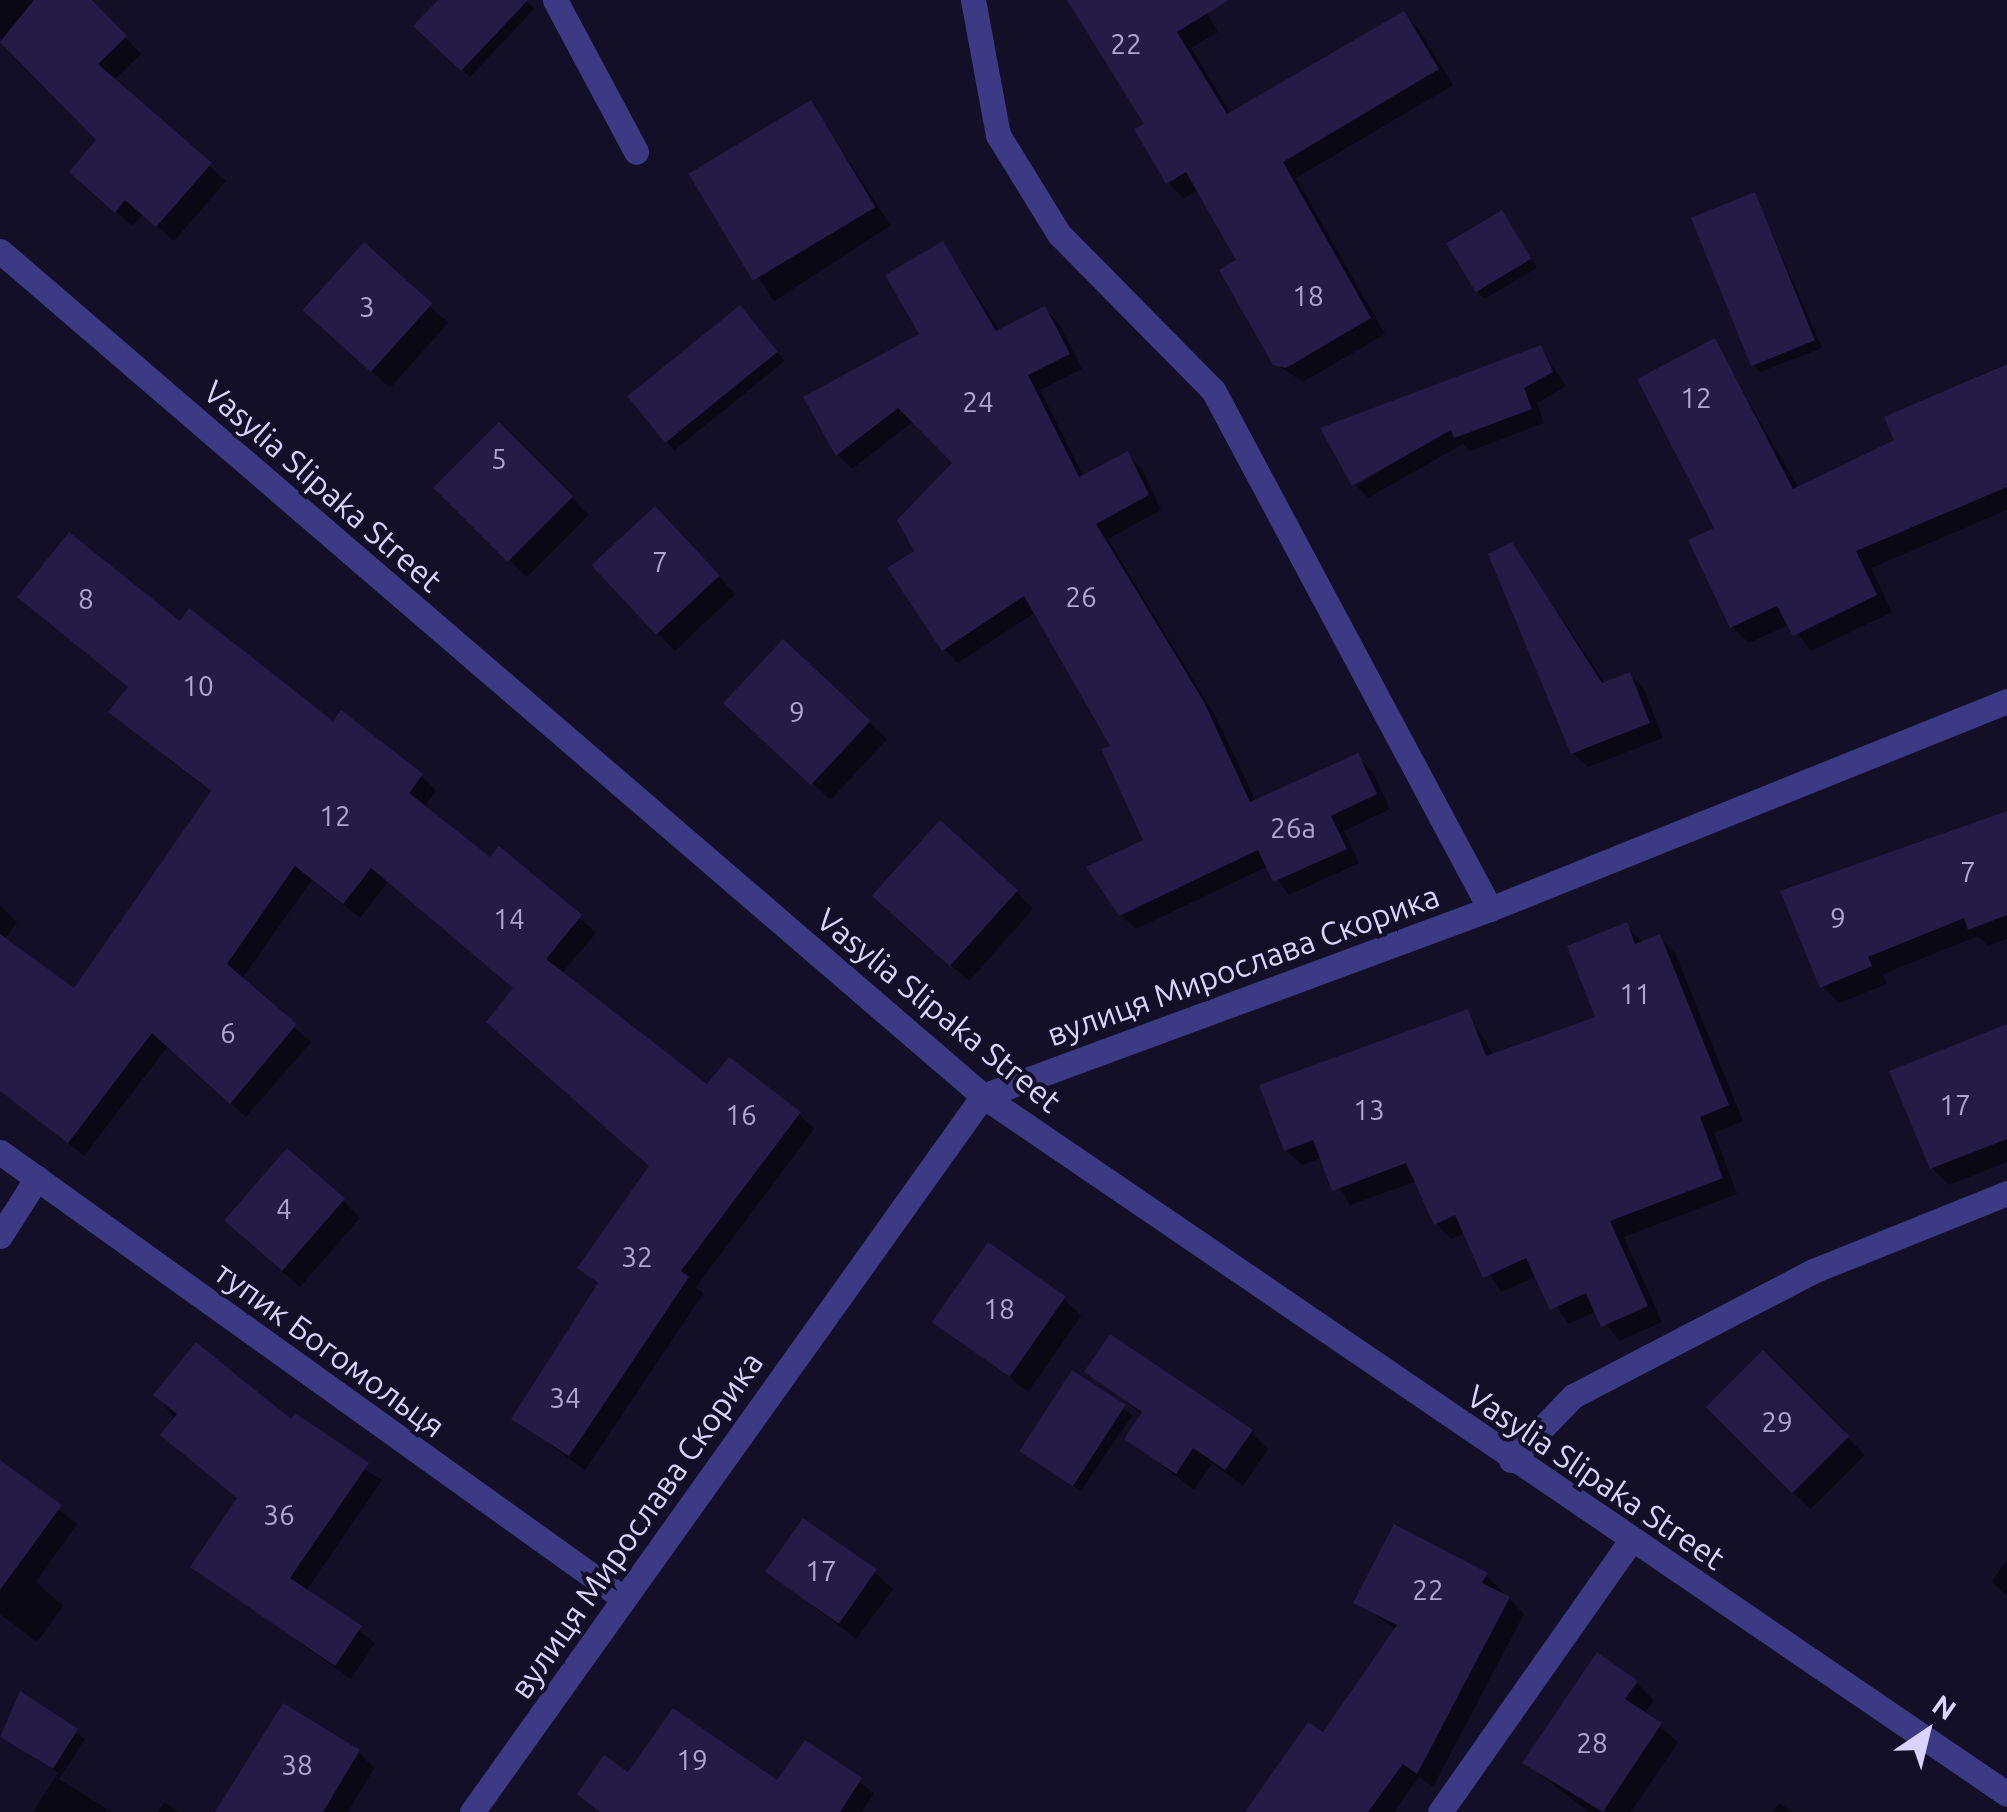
<!DOCTYPE html>
<html>
<head>
<meta charset="utf-8">
<style>
	body { margin:0 }
	#map { position:relative; width:2007px; height:1812px; overflow:hidden; background:#130f26; font-family:Ubuntu,sans-serif }
	div>[style] { position:absolute }
	[style*='--x'] { left:calc(var(--x)*1px); top:calc(var(--y)*1px); width:calc(var(--w)*1px); rotate:calc(var(--a)*1deg) }
	.shadow>* { inset:0; background:#0007; transform-origin:0 0 }
	.building>* { inset:0; background:#241b47; transform-origin:0 0 }
	.lane>* { height:25px; margin:-12.5px; padding:0 12.5px; transform-origin:12.5px; border-radius:12.5px; background:#3d3a85 }
	.street>* { height:25px; margin:-12.5px; padding:0 12.5px; transform-origin:12.5px; border-radius:12.5px; background:#3d3a85 }
	span { translate:-50% -50%; white-space:nowrap; text-align:center; line-height:1.15; -webkit-text-stroke:8px #130f26; paint-order:stroke }
	.number-label { font-size:28px; color:#aca6d1 }
	.number-label span { -webkit-text-stroke-width:0 }
	.street-label { font-size:32px; color:#d9d4ff }
	.north { position:absolute; left:1877px; top:1682px; width:100px; height:100px; -webkit-text-stroke:8px #130f26; paint-order:stroke; rotate:35deg; font-size:28px; font-weight:700; line-height:40px; text-align:center; color:#d9d4ff }
	.north::after { content:''; display:block; margin:auto; width:35px; height:45px; background:#d9d4ff; clip-path:polygon(50% 0,100% 100%,50% 72%,0 100%) }
</style>
</head>
<body>
<div id="map">
	<div class="shadow">
		<i style="clip-path:polygon(0 0,89px 0,141px 54px,113px 81px,226px 181px,174px 241px,143px 214px,132px 226px,85px 183px,100px 140px,0 38px)"></i>
		<i style="clip-path:polygon(441px 0,525px 0,534px 9px,470px 77px,417px 26px)"></i>
		<i style="clip-path:polygon(1070px 0,1199px 0,1218px 32px,1191px 48px,1231px 114px,1403px 14px,1419px 29px,1453px 85px,1296px 178px,1385px 334px,1303px 382px,1275px 363px,1240px 261px,1199px 189px,1184px 198px,1168px 183px,1147px 125px)"></i>
		<i style="left:811px;top:103px;width:146px;height:139px;rotate:57deg"></i>
		<i style="clip-path:polygon(1755px 195px,1822px 348px,1760px 372px,1752px 364px)"></i>
		<i style="clip-path:polygon(1502px 213px,1537px 268px,1484px 299px,1476px 291px)"></i>
		<i style="clip-path:polygon(943px 244px,1000px 331px,1045px 309px,1059px 323px,1082px 369px,1040px 390px,1084px 477px,1127px 454px,1142px 469px,1161px 510px,1108px 539px,1217px 719px,1256px 802px,1357px 756px,1372px 771px,1390px 809px,1344px 831px,1359px 863px,1289px 895px,1268px 866px,1136px 929px,1121px 915px,1147px 841px,1113px 747px,1036px 612px,958px 663px,944px 649px,917px 551px,955px 463px,914px 421px,852px 469px,838px 455px,923px 335px)"></i>
		<i style="clip-path:polygon(364px 245px,448px 323px,390px 388px,323px 327px)"></i>
		<i style="left:748px;top:316px;width:58px;height:142px;rotate:51deg"></i>
		<i style="clip-path:polygon(1714px 341px,1799px 489px,1897px 441px,1887px 418px,2007px 363px,2007px 510px,1871px 568px,1892px 612px,1811px 651px,1790px 624px,1749px 643px,1732px 627px,1717px 529px)"></i>
		<i style="clip-path:polygon(1540px 348px,1566px 386px,1537px 403px,1544px 423px,1470px 451px,1463px 444px,1368px 498px,1356px 486px,1460px 422px,1355px 485px,1323px 430px)"></i>
		<i style="left:499px;top:425px;width:127px;height:88px;rotate:45deg"></i>
		<i style="clip-path:polygon(672px 526px,735px 594px,675px 651px,594px 565px)"></i>
		<i style="clip-path:polygon(1512px 545px,1606px 684px,1630px 675px,1644px 689px,1663px 738px,1588px 767px,1573px 753px)"></i>
		<i style="clip-path:polygon(20px 597px,180px 624px,421px 776px,436px 791px,424px 808px,490px 861px,500px 849px,596px 933px,561px 974px,708px 1088px,799px 1114px,814px 1129px,696px 1287px,703px 1294px,585px 1470px,514px 1419px,600px 1286px,580px 1268px,652px 1167px,516px 989px,388px 882px,360px 918px,312px 880px,241px 980px,311px 1042px,246px 1117px,168px 1046px,84px 1156px,28px 1110px,0 1055px,0 906px,17px 922px,4px 940px,75px 992px,213px 793px,127px 727px,130px 688px)"></i>
		<i style="left:784px;top:643px;width:141px;height:83px;rotate:43deg"></i>
		<i style="clip-path:polygon(2007px 813px,2007px 939px,1988px 946px,1978px 936px,1883px 974px,1887px 984px,1839px 1003px,1822px 986px)"></i>
		<i style="clip-path:polygon(1016px 891px,1033px 909px,969px 981px,892px 913px)"></i>
		<i style="clip-path:polygon(1626px 925px,1643px 943px,1659px 937px,1675px 953px,1743px 1121px,1714px 1133px,1737px 1194px,1624px 1237px,1662px 1322px,1619px 1341px,1597px 1311px,1568px 1324px,1537px 1276px,1501px 1292px,1464px 1233px,1451px 1239px,1436px 1223px,1417px 1181px,1350px 1205px,1322px 1158px,1302px 1165px,1286px 1150px,1467px 1012px,1494px 1056px,1599px 1018px)"></i>
		<i style="clip-path:polygon(2007px 1030px,2007px 1162px,1949px 1185px,1932px 1168px)"></i>
		<i style="clip-path:polygon(343px 1201px,360px 1218px,300px 1287px,243px 1237px)"></i>
		<i style="clip-path:polygon(1064px 1299px,1081px 1316px,1028px 1392px,935px 1321px)"></i>
		<i style="left:1763px;top:1353px;width:144px;height:77px;rotate:45deg"></i>
		<i style="clip-path:polygon(1088px 1371px,1251px 1432px,1268px 1449px,1243px 1486px,1212px 1463px,1194px 1490px,1127px 1439px,1143px 1415px)"></i>
		<i style="left:1072px;top:1374px;width:73px;height:92px;rotate:34deg"></i>
		<i style="clip-path:polygon(156px 1395px,291px 1423px,382px 1480px,306px 1591px,375px 1643px,351px 1679px,193px 1566px,239px 1499px)"></i>
		<i style="clip-path:polygon(0 1463px,77px 1524px,36px 1582px,63px 1606px,37px 1642px,0 1614px)"></i>
		<i style="clip-path:polygon(2007px 1560px,2007px 1596px,1992px 1581px)"></i>
		<i style="clip-path:polygon(768px 1571px,875px 1572px,893px 1589px,856px 1639px)"></i>
		<i style="clip-path:polygon(1486px 1575px,1524px 1614px,1433px 1787px,1419px 1777px,1394px 1812px,1275px 1812px,1397px 1630px,1356px 1602px)"></i>
		<i style="clip-path:polygon(1636px 1682px,1654px 1700px,1644px 1714px,1678px 1742px,1631px 1812px,1589px 1812px,1525px 1763px)"></i>
		<i style="clip-path:polygon(20px 1695px,85px 1739px,59px 1779px,112px 1812px,33px 1812px,58px 1773px,0 1736px)"></i>
		<i style="clip-path:polygon(805px 1743px,874px 1793px,862px 1812px,601px 1812px,778px 1783px)"></i>
		<i style="clip-path:polygon(358px 1752px,374px 1768px,348px 1812px,218px 1812px)"></i>
		<i style="clip-path:polygon(164px 1802px,179px 1812px,158px 1812px)"></i>
		<i style="clip-path:polygon(1779px 1803px,1792px 1812px,1772px 1812px)"></i>
	</div>
	<div class="building">
		<i style="clip-path:polygon(34px 0,92px 0,127px 36px,98px 64px,212px 163px,156px 227px,125px 200px,115px 213px,69px 172px,96px 140px,0 42px)"></i>
		<i style="clip-path:polygon(438px 0,528px 0,461px 71px,413px 26px)"></i>
		<i style="clip-path:polygon(1067px 0,1229px 0,1177px 32px,1227px 114px,1404px 11px,1439px 69px,1283px 162px,1371px 318px,1286px 368px,1273px 365px,1219px 270px,1236px 260px,1186px 172px,1166px 184px,1134px 129px,1144px 124px)"></i>
		<i style="left:811px;top:100px;width:125px;height:143px;rotate:59deg"></i>
		<i style="left:1755px;top:192px;width:160px;height:69px;rotate:68deg"></i>
		<i style="left:1502px;top:210px;width:57px;height:65px;rotate:59deg"></i>
		<i style="clip-path:polygon(943px 241px,996px 331px,1045px 306px,1070px 354px,1028px 375px,1079px 477px,1128px 451px,1149px 495px,1096px 524px,1204px 702px,1250px 802px,1358px 753px,1377px 794px,1331px 816px,1347px 849px,1273px 882px,1258px 850px,1119px 916px,1086px 867px,1143px 840px,1101px 749px,1110px 746px,1024px 596px,942px 651px,887px 568px,914px 551px,897px 520px,952px 463px,898px 408px,836px 456px,803px 397px,919px 334px,885px 275px)"></i>
		<i style="left:364px;top:242px;width:92px;height:92px;rotate:42deg"></i>
		<i style="left:740px;top:305px;width:60px;height:145px;rotate:51deg"></i>
		<i style="clip-path:polygon(1715px 338px,1793px 489px,1894px 440px,1884px 417px,2007px 364px,2007px 487px,1856px 551px,1877px 595px,1793px 636px,1777px 606px,1730px 628px,1688px 540px,1714px 528px,1637px 379px)"></i>
		<i style="clip-path:polygon(1541px 345px,1553px 372px,1524px 388px,1532px 409px,1454px 438px,1451px 430px,1352px 486px,1320px 428px)"></i>
		<i style="left:499px;top:422px;width:105px;height:93px;rotate:45deg"></i>
		<i style="left:655px;top:506px;width:95px;height:87px;rotate:47deg"></i>
		<i style="clip-path:polygon(69px 532px,180px 621px,189px 608px,333px 721px,341px 710px,423px 774px,409px 793px,490px 857px,499px 846px,582px 915px,546px 959px,707px 1084px,729px 1057px,801px 1112px,681px 1271px,689px 1277px,569px 1456px,511px 1419px,598px 1283px,577px 1268px,649px 1166px,486px 1022px,513px 988px,371px 868px,343px 904px,295px 866px,227px 964px,297px 1024px,230px 1104px,152px 1033px,68px 1143px,0 1091px,0 934px,74px 988px,211px 791px,108px 712px,128px 687px,17px 597px)"></i>
		<i style="clip-path:polygon(1512px 542px,1602px 683px,1630px 672px,1650px 723px,1571px 754px,1488px 554px)"></i>
		<i style="left:783px;top:639px;width:120px;height:88px;rotate:43deg"></i>
		<i style="clip-path:polygon(2007px 811px,2007px 915px,1968px 930px,1964px 918px,1868px 957px,1872px 966px,1820px 988px,1780px 891px)"></i>
		<i style="left:940px;top:820px;width:105px;height:102px;rotate:42deg"></i>
		<i style="clip-path:polygon(1627px 922px,1635px 944px,1660px 934px,1729px 1105px,1700px 1117px,1723px 1178px,1610px 1221px,1648px 1306px,1601px 1327px,1586px 1293px,1550px 1310px,1526px 1258px,1483px 1278px,1455px 1215px,1434px 1225px,1406px 1163px,1332px 1191px,1313px 1140px,1284px 1151px,1259px 1085px,1468px 1009px,1486px 1056px,1595px 1017px,1567px 946px)"></i>
		<i style="clip-path:polygon(2007px 1024px,2007px 1139px,1930px 1169px,1889px 1071px)"></i>
		<i style="left:287px;top:1148px;width:77px;height:96px;rotate:41deg"></i>
		<i style="left:988px;top:1242px;width:95px;height:98px;rotate:35deg"></i>
		<i style="clip-path:polygon(1110px 1334px,1253px 1430px,1225px 1470px,1193px 1448px,1176px 1474px,1124px 1439px,1142px 1412px,1084px 1372px)"></i>
		<i style="clip-path:polygon(196px 1342px,291px 1419px,295px 1413px,369px 1463px,290px 1578px,362px 1626px,335px 1666px,190px 1567px,237px 1498px,160px 1435px,177px 1414px,153px 1395px)"></i>
		<i style="left:1763px;top:1350px;width:122px;height:81px;rotate:45deg"></i>
		<i style="left:1072px;top:1370px;width:64px;height:97px;rotate:33deg"></i>
		<i style="clip-path:polygon(0 1460px,62px 1505px,0 1590px)"></i>
		<i style="left:803px;top:1518px;width:90px;height:66px;rotate:35deg"></i>
		<i style="clip-path:polygon(1394px 1524px,1488px 1573px,1482px 1583px,1510px 1597px,1417px 1774px,1403px 1764px,1368px 1812px,1245px 1812px,1308px 1722px,1323px 1732px,1397px 1625px,1353px 1603px)"></i>
		<i style="clip-path:polygon(1597px 1652px,1638px 1681px,1625px 1699px,1662px 1723px,1603px 1812px,1522px 1763px)"></i>
		<i style="clip-path:polygon(20px 1691px,78px 1729px,53px 1769px,0 1737px)"></i>
		<i style="clip-path:polygon(283px 1703px,360px 1750px,323px 1812px,215px 1812px)"></i>
		<i style="clip-path:polygon(673px 1708px,777px 1780px,805px 1740px,862px 1778px,840px 1812px,600px 1812px,577px 1794px,604px 1755px,628px 1772px)"></i>
	</div>
	<div class="lane">
		<i style="--x:555;--y:0;--w:172;--a:61.9"></i>
		<i style="--x:973;--y:0;--w:137;--a:79.5"></i>
		<i style="--x:998;--y:135;--w:116;--a:58.4"></i>
		<i style="--x:1059;--y:234;--w:219;--a:45.4"></i>
		<i style="--x:1213;--y:390;--w:588;--a:61.91"></i>
		<i style="--x:1511;--y:1460;--w:89;--a:-45.9"></i>
		<i style="--x:1573;--y:1396;--w:271;--a:-27.5"></i>
		<i style="--x:1813;--y:1271;--w:209;--a:-21.9"></i>
		<i style="--x:1440;--y:1812;--w:332;--a:-54.9"></i>
	</div>
	<div class="street">
		<i style="--x:0;--y:251;--w:1296;--a:40.68"></i>
		<i style="--x:983;--y:1096;--w:1239;--a:34.28"></i>
		<i style="--x:0;--y:1152;--w:766;--a:35.6"></i>
		<i style="--x:0;--y:1236;--w:69;--a:-57.5"></i>
		<i style="--x:472;--y:1812;--w:880;--a:-54.49"></i>
		<i style="--x:983;--y:1096;--w:540;--a:-20.25"></i>
		<i style="--x:1490;--y:909;--w:557;--a:-21.92"></i>
	</div>
	<div class="number-label">
		<span style="left:1126px;top:44px">22</span>
		<span style="left:1308px;top:296px">18</span>
		<span style="left:367px;top:307px">3</span>
		<span style="left:1696px;top:398px">12</span>
		<span style="left:978px;top:402px">24</span>
		<span style="left:499px;top:459px">5</span>
		<span style="left:660px;top:562px">7</span>
		<span style="left:1081px;top:597px">26</span>
		<span style="left:86px;top:599px">8</span>
		<span style="left:198px;top:686px">10</span>
		<span style="left:797px;top:712px">9</span>
		<span style="left:335px;top:816px">12</span>
		<span style="left:1293px;top:828px">26а</span>
		<span style="left:1968px;top:872px">7</span>
		<span style="left:1838px;top:918px">9</span>
		<span style="left:509px;top:919px">14</span>
		<span style="left:1635px;top:994px">11</span>
		<span style="left:228px;top:1033px">6</span>
		<span style="left:1955px;top:1105px">17</span>
		<span style="left:1369px;top:1110px">13</span>
		<span style="left:741px;top:1115px">16</span>
		<span style="left:284px;top:1209px">4</span>
		<span style="left:637px;top:1257px">32</span>
		<span style="left:999px;top:1309px">18</span>
		<span style="left:565px;top:1398px">34</span>
		<span style="left:1777px;top:1422px">29</span>
		<span style="left:279px;top:1515px">36</span>
		<span style="left:821px;top:1571px">17</span>
		<span style="left:1428px;top:1590px">22</span>
		<span style="left:1592px;top:1743px">28</span>
		<span style="left:692px;top:1760px">19</span>
		<span style="left:297px;top:1765px">38</span>
	</div>
	<div class="street-label">
		<span style="left:323px;top:486px;rotate:41deg">Vasylia Slipaka Street</span>
		<span style="left:1243px;top:965px;rotate:-20deg">вулиця Мирослава Скорика</span>
		<span style="left:939px;top:1010px;rotate:39deg">Vasylia Slipaka Street</span>
		<span style="left:330px;top:1349px;rotate:36deg">тупик Богомольця</span>
		<span style="left:1596px;top:1477px;rotate:34deg">Vasylia Slipaka Street</span>
		<span style="left:636px;top:1525px;rotate:-55deg">вулиця Мирослава Скорика</span>
	</div>
	<div class="north">N</div>
</div>
</body>
</html>
